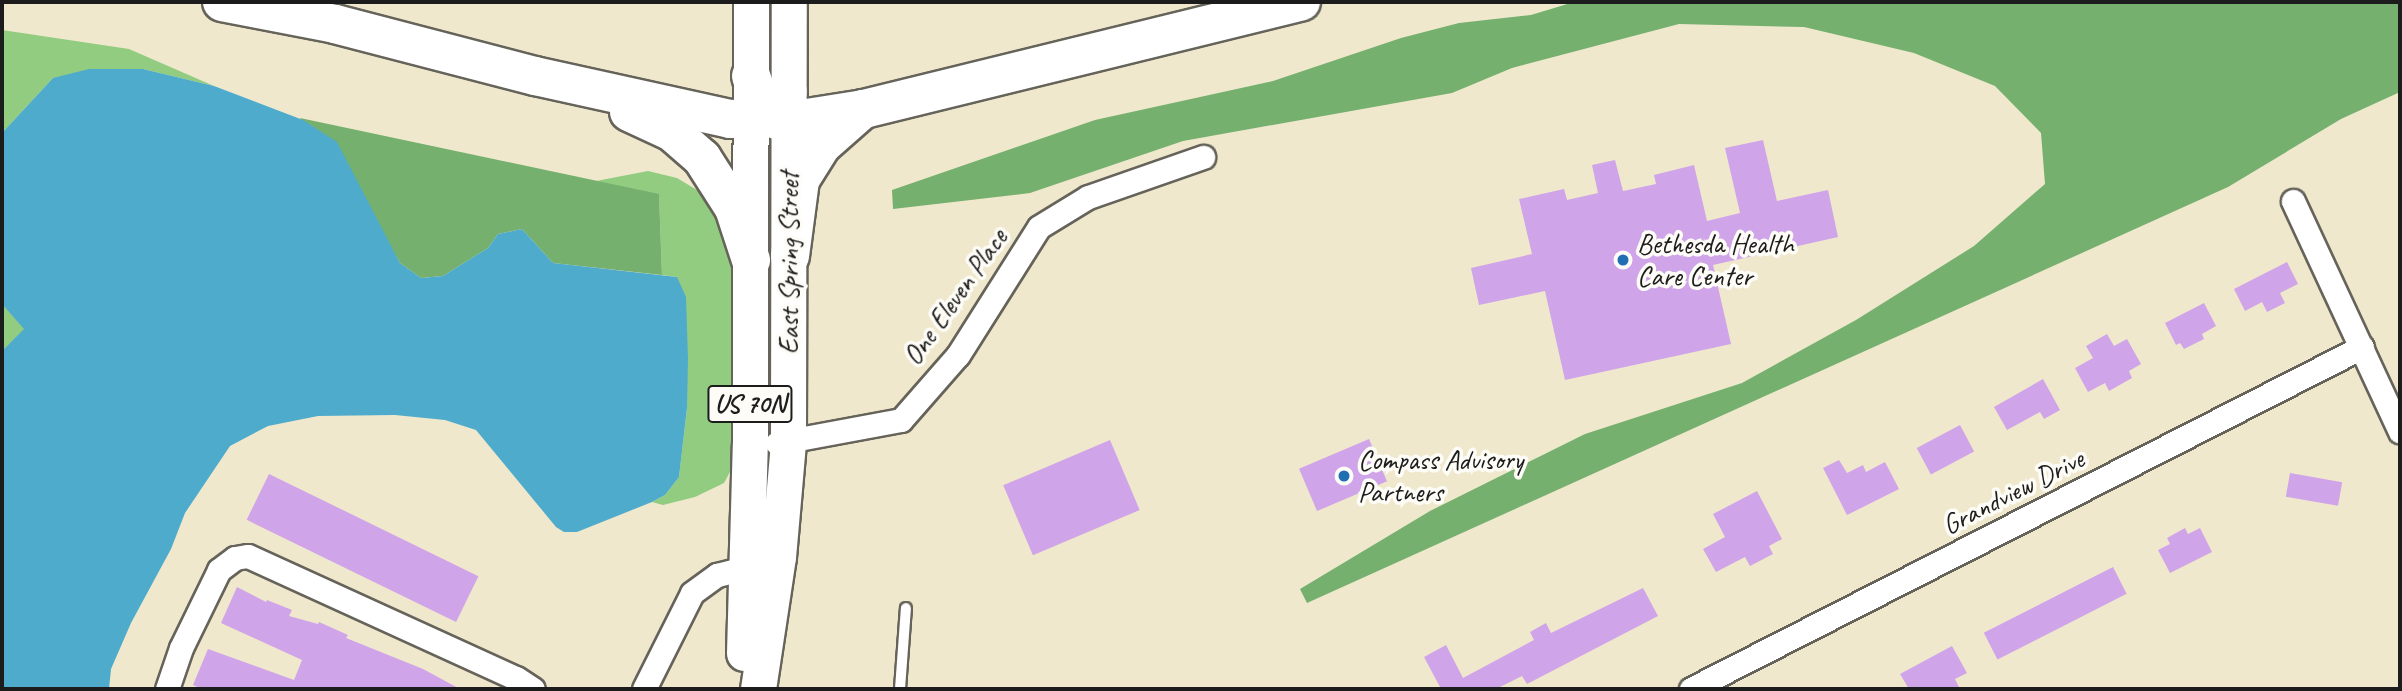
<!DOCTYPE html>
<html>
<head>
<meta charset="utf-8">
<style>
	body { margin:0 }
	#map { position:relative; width:2402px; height:691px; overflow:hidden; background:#efe8cd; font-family:Caveat,sans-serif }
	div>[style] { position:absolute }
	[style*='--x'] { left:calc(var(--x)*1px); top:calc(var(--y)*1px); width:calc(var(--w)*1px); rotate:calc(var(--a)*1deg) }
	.green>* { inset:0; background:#92cc80 }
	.forest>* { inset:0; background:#75b06e }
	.water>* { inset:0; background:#4eabcc }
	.building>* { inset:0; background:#d0a4e9; transform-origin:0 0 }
	.roads { filter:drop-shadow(2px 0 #66635a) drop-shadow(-2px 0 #66635a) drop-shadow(0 2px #66635a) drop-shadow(0 -2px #66635a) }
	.service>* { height:10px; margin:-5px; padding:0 5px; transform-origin:5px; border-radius:5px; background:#fff }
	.minor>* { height:23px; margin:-11.5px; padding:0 11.5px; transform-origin:11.5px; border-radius:11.5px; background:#fff }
	.primary>* { height:35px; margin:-17.5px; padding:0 17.5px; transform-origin:17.5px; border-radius:17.5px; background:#fff }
	.motorway>* { height:38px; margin:-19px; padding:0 19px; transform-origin:19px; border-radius:19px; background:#fff }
	.dots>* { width:19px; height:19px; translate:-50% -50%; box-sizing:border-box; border:4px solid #fdfcf7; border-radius:50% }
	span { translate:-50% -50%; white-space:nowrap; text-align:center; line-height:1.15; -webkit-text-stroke:7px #fdfcf7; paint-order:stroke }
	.shield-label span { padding:2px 5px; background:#fdfcf7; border:2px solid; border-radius:5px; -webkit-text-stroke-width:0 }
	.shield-label { font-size:26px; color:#1c1c1c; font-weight:700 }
	.poi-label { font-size:28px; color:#1c1c1c }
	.left { translate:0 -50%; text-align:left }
	.street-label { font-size:28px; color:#1c1c1c }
	.frame { position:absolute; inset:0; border:4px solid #1c1c1c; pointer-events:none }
</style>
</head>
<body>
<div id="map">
	<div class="green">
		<i style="clip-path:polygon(2px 30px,129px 49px,214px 86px,143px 69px,53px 78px,2px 133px)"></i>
		<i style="clip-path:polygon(648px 171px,677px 178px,697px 190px,723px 221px,735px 260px,735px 463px,724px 483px,695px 497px,663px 505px,652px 502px,665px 495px,679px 477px,687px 408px,677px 277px,662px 275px,659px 195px,596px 181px)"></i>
		<i style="clip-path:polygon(2px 304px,25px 329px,2px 351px)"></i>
	</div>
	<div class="forest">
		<i style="clip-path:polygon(1574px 2px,2400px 2px,2400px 92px,2341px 119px,2228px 187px,1307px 603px,1300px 589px,1430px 511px,1585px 434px,1742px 383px,1856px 320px,1974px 246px,2045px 184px,2041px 133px,1995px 86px,1914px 53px,1804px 27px,1679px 24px,1512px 68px,1452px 93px,1183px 141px,1030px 193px,893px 209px,892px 190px,1095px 120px,1273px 81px,1401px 38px,1459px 23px,1531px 15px)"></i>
		<i style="clip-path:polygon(300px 118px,659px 194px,662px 275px,553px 263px,522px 229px,498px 234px,488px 248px,443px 276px,421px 278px,400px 263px,382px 232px)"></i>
	</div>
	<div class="water">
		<i style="clip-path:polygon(89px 69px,143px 69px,214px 86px,303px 120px,337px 142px,400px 263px,421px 278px,443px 276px,488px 248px,498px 234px,522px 229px,553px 263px,677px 277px,686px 297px,688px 359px,687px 408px,679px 477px,665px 495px,652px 502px,577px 532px,564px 532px,556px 527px,476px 430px,445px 420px,395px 415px,318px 416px,268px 426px,230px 446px,185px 513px,171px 549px,131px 623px,111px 669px,109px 689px,2px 689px,2px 351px,24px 329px,2px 304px,2px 133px,53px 78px)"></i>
	</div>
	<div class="building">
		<i style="clip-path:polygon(1763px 140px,1777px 201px,1828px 190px,1838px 237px,1713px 265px,1731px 344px,1565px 380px,1545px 291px,1479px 305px,1471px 268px,1532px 254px,1519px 199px,1564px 189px,1567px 200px,1598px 193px,1592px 165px,1615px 160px,1623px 191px,1656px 184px,1654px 175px,1694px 165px,1707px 221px,1740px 213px,1725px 148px)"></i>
		<i style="clip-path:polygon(2287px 262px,2298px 284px,2280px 293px,2285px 303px,2267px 312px,2262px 302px,2245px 311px,2234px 289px)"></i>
		<i style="clip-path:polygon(2204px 303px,2216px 326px,2202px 334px,2204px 339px,2184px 349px,2180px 343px,2176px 345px,2165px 323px)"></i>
		<i style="clip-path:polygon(2107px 334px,2114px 346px,2127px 339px,2141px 364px,2129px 371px,2132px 378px,2109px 391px,2105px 383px,2088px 392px,2075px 368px,2093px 358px,2086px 346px)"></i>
		<i style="clip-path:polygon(2043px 379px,2060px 410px,2044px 419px,2040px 412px,2007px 430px,1994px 407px)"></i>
		<i style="left:1960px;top:425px;width:30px;height:49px;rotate:62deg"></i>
		<i style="left:1369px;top:439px;width:46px;height:76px;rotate:67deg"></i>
		<i style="left:1110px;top:440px;width:76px;height:116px;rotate:67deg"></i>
		<i style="clip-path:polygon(1839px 460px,1847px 473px,1863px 465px,1866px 472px,1885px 462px,1899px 489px,1847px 515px,1823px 468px)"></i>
		<i style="left:2290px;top:473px;width:53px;height:24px;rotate:10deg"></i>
		<i style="left:269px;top:474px;width:233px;height:51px;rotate:26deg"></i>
		<i style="clip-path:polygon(1757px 491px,1782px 539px,1769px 546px,1773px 554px,1750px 566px,1745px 557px,1716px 572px,1703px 549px,1725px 537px,1713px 514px)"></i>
		<i style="clip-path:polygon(2185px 528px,2188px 534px,2200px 528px,2212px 552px,2170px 573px,2158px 550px,2170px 544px,2167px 538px)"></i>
		<i style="left:2113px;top:567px;width:30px;height:145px;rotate:63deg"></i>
		<i style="clip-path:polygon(237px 587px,266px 602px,267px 600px,292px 610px,289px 616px,318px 624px,319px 622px,348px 635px,346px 638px,423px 669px,460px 689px,202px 689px,193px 685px,208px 649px,294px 680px,302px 660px,221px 623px)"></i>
		<i style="clip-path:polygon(1643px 588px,1658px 616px,1527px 684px,1522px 676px,1496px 689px,1441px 689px,1424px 657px,1446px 645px,1463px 678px,1534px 640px,1530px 632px,1546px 623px,1551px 633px)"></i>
		<i style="clip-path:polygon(1952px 646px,1967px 673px,1955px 679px,1960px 689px,1909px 689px,1900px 674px)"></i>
	</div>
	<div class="roads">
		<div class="service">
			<i style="--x:900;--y:689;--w:81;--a:-85.8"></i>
		</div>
		<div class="minor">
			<i style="--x:2293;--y:201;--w:254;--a:65.1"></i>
			<i style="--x:777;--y:443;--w:126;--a:-10.5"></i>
			<i style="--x:901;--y:420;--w:86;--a:-48.8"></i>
			<i style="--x:958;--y:355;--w:151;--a:-57.7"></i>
			<i style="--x:1039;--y:227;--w:57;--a:-31.5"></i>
			<i style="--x:1088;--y:197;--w:122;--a:-19.2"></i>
			<i style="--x:167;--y:689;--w:43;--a:-71.1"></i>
			<i style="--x:181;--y:648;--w:87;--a:-64"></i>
			<i style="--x:219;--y:570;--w:20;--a:-37"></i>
			<i style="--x:235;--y:558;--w:13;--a:-9"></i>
			<i style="--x:248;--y:556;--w:294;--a:24.5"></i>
			<i style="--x:516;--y:678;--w:20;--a:33"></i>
			<i style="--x:644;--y:689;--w:107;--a:-63.4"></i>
			<i style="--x:692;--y:593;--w:31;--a:-36"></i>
			<i style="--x:717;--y:575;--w:32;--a:-14"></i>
			<i style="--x:1691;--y:689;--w:753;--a:-27.01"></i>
		</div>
		<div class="primary">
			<i style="--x:744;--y:653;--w:209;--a:-88.4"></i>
			<i style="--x:750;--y:444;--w:442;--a:-89.9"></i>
			<i style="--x:758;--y:689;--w:134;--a:-81.4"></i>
			<i style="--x:778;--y:557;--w:114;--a:-85"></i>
			<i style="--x:788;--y:443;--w:441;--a:-89.9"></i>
		</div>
		<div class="motorway">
			<i style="--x:222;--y:2;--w:115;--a:11"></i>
			<i style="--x:335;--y:24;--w:207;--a:14.6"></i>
			<i style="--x:535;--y:76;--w:200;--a:12.4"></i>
			<i style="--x:730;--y:119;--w:25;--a:-2"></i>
			<i style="--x:755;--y:118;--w:13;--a:-23"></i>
			<i style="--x:767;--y:113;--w:14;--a:-30"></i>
			<i style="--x:779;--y:106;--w:17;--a:-59"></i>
			<i style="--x:751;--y:76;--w:34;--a:71"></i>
			<i style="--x:762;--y:108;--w:19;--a:39"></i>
			<i style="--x:777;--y:120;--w:11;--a:5"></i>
			<i style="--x:788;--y:121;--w:77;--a:-9"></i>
			<i style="--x:864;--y:109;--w:450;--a:-13.8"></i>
			<i style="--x:629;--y:112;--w:47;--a:24.9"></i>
			<i style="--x:672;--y:132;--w:40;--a:41"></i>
			<i style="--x:702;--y:158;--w:59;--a:57.4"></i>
			<i style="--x:734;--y:208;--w:55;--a:71.9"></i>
			<i style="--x:790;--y:256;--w:77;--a:-82.5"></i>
			<i style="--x:800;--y:180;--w:40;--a:-58"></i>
			<i style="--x:821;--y:146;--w:56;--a:-41.4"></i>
		</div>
	</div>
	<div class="dots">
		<i style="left:1623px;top:260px;background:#1f6fb2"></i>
		<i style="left:1344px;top:476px;background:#1f6fb2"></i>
	</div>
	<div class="shield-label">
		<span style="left:750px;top:404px">US 70N</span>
	</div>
	<div class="poi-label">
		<span class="left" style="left:1637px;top:260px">Bethesda Health<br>Care Center</span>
		<span class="left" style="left:1358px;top:476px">Compass Advisory<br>Partners</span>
	</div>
	<div class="street-label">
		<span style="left:789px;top:263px;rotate:-90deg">East Spring Street</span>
		<span style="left:955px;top:297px;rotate:-55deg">One Eleven Place</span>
		<span style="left:2013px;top:492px;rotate:-27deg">Grandview Drive</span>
	</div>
	<div class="frame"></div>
</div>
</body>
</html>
